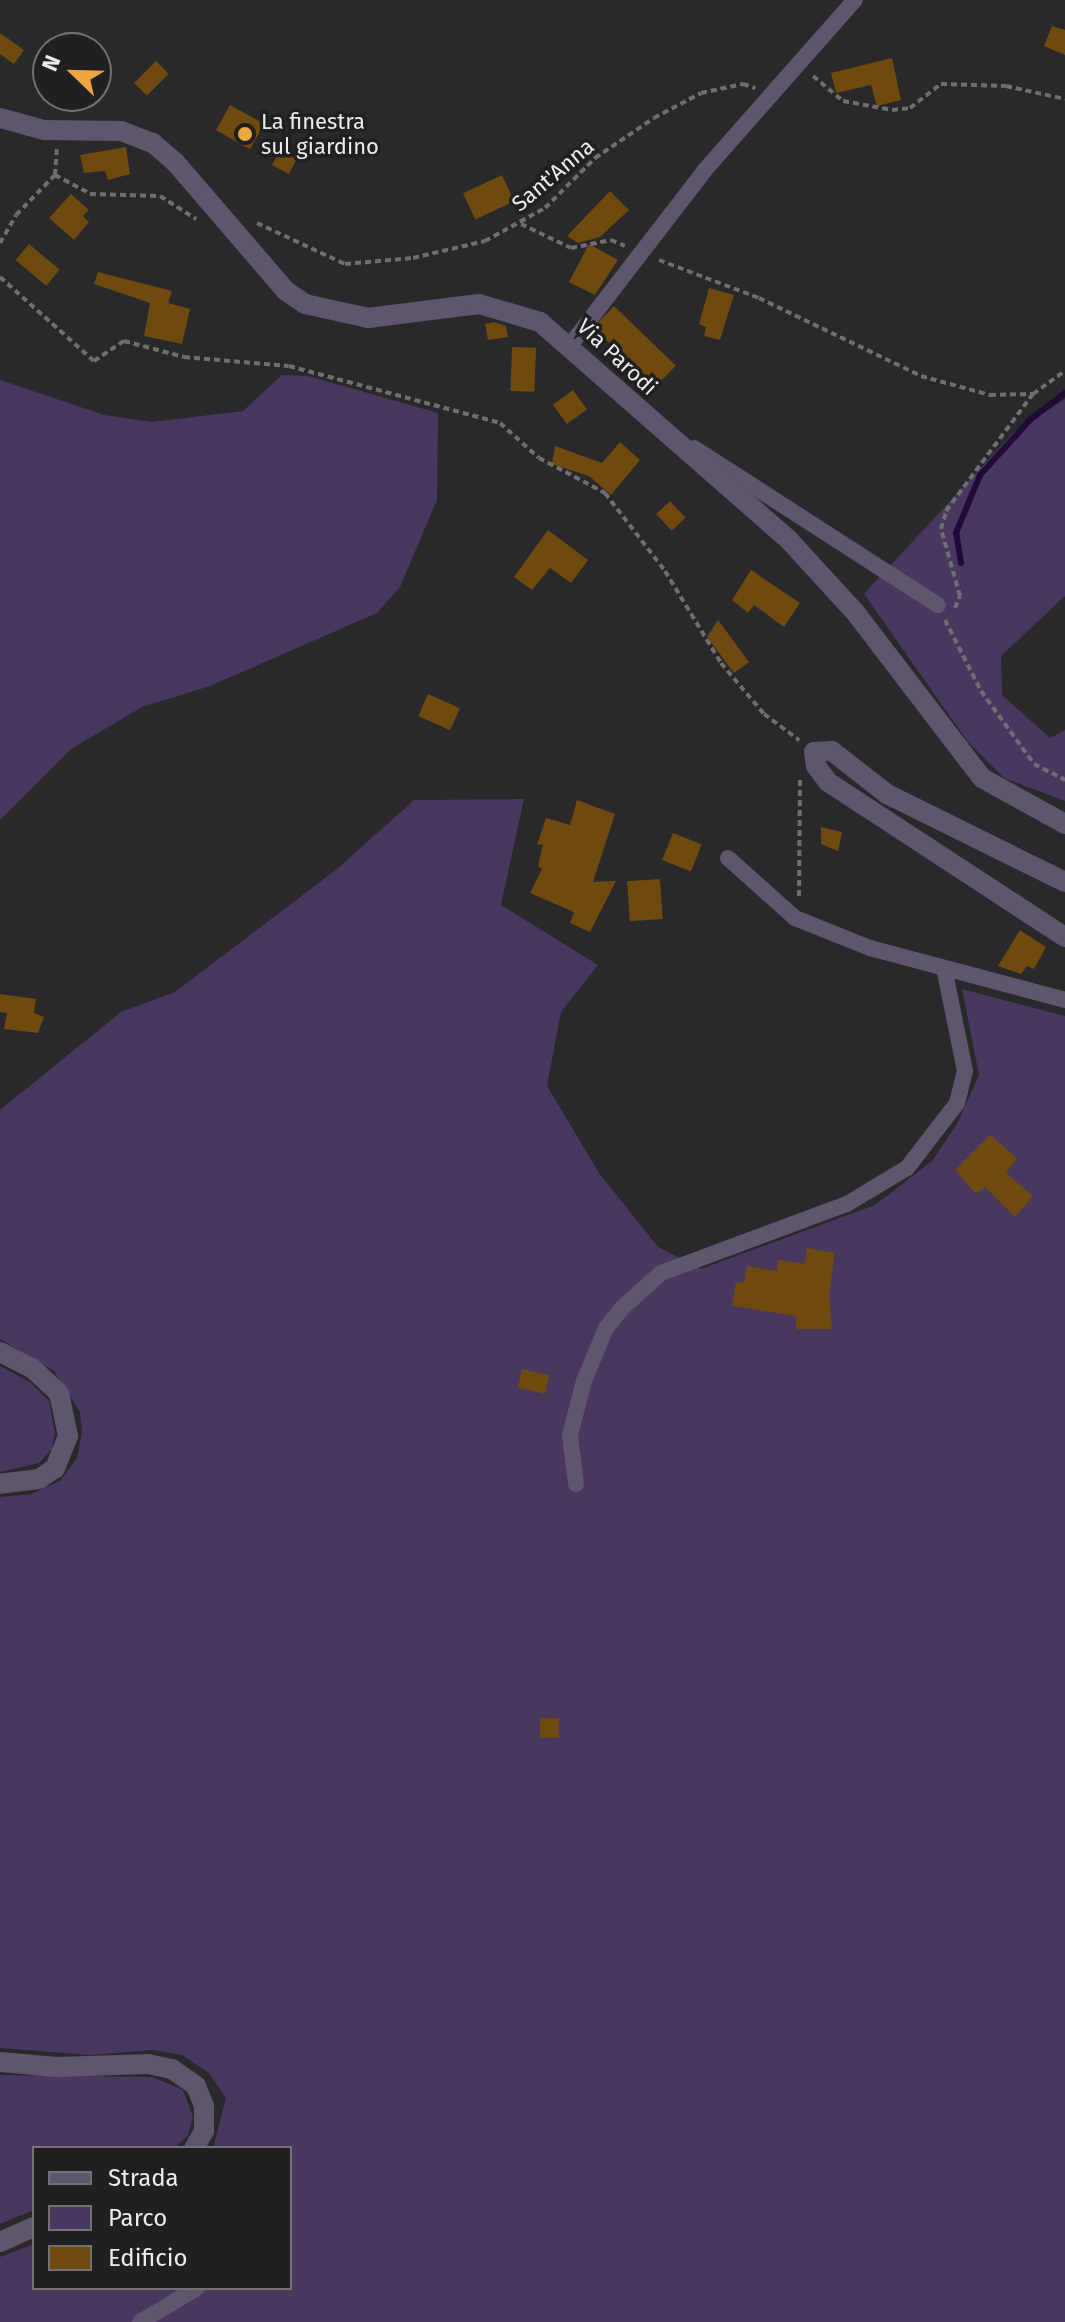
<!DOCTYPE html>
<html>
<head>
<meta charset="utf-8">
<style>
	body { margin:0 }
	#map { position:relative; width:1065px; height:2322px; overflow:hidden; background:#29282b; font-family:"Fira Sans",sans-serif }
	div>[style] { position:absolute }
	[style*='--x'] { left:calc(var(--x)*1px); top:calc(var(--y)*1px); width:calc(var(--w)*1px); rotate:calc(var(--a)*1deg) }
	.green>* { inset:0; background:#483860 }
	.stream>* { height:6px; margin:-3px; padding:0 3px; transform-origin:3px; border-radius:3px; background:#210a3a }
	.building>* { inset:0; background:#6f4a0f; transform-origin:0 0 }
	.path>* { height:4px; margin-top:-2px; transform-origin:0; background:repeating-linear-gradient(90deg,#6f6e70 0 6px,transparent 0 10px) }
	.minor>* { height:16px; margin:-8px; padding:0 8px; transform-origin:8px; border-radius:8px; background:#5f566e }
	.tertiary>* { height:20px; margin:-10px; padding:0 10px; transform-origin:10px; border-radius:10px; background:#5f566e }
	.dots>* { width:22px; height:22px; translate:-50% -50%; box-sizing:border-box; border:4px solid #201f22; border-radius:50% }
	span { translate:-50% -50%; white-space:nowrap; text-align:center; line-height:1.15; -webkit-text-stroke:7px #201f22; paint-order:stroke }
	.poi-label { font-size:22px; color:#ecebed }
	.left { translate:0 -50%; text-align:left }
	.street-label { font-size:22px; color:#ecebed }
	.legend { position:absolute; left:32px; top:2146px; width:260px; height:144px; box-sizing:border-box; background:#201f22; border:2px solid #727173; margin:0; padding:10px 14px; list-style:none; font-size:24px; color:#ecebed }
	.legend li { display:flex; align-items:center; gap:16px; height:40px }
	.legend b { width:40px; border:2px solid #727173 }
	.north { position:absolute; left:32px; top:32px; width:80px; height:80px; box-sizing:border-box; background:#201f22; border:2px solid #727173; border-radius:50%; rotate:293deg; font-size:22px; font-weight:700; line-height:32px; text-align:center; color:#ecebed }
	.north::after { content:''; display:block; margin:auto; width:28px; height:36px; background:#eea73d; clip-path:polygon(50% 0,100% 100%,50% 72%,0 100%) }
</style>
</head>
<body>
<div id="map">
	<div class="green">
		<i style="clip-path:polygon(282px 375px,308px 376px,438px 413px,437px 500px,400px 587px,377px 613px,210px 686px,142px 707px,71px 749px,0 820px,0 380px,104px 415px,152px 422px,243px 411px)"></i>
		<i style="clip-path:polygon(1065px 399px,1065px 596px,1001px 656px,1002px 695px,1050px 738px,1065px 730px,1065px 801px,1004px 778px,968px 742px,864px 594px,1014px 432px)"></i>
		<i style="clip-path:polygon(524px 799px,501px 905px,598px 965px,561px 1012px,547px 1086px,599px 1173px,658px 1247px,701px 1269px,875px 1205px,932px 1161px,957px 1124px,979px 1075px,962px 989px,1065px 1016px,1065px 2322px,0 2322px,0 2257px,34px 2244px,34px 2288px,290px 2288px,290px 2148px,213px 2148px,226px 2098px,209px 2073px,182px 2055px,153px 2050px,90px 2055px,0 2048px,0 1497px,31px 1494px,60px 1481px,77px 1458px,82px 1432px,80px 1412px,54px 1371px,0 1339px,0 1110px,121px 1012px,175px 992px,337px 869px,414px 800px)"></i>
		<i style="clip-path:polygon(0 1366px,31px 1383px,49px 1401px,55px 1433px,52px 1449px,39px 1463px,0 1472px)"></i>
		<i style="clip-path:polygon(0 2075px,153px 2077px,183px 2090px,193px 2117px,188px 2135px,175px 2148px,34px 2148px,34px 2210px,0 2224px)"></i>
	</div>
	<div class="stream">
		<i style="--x:961;--y:563;--w:30;--a:-99"></i>
		<i style="--x:956;--y:533;--w:63;--a:-67.5"></i>
		<i style="--x:980;--y:475;--w:76;--a:-47.7"></i>
		<i style="--x:1031;--y:419;--w:43;--a:-37.4"></i>
	</div>
	<div class="building">
		<i style="clip-path:polygon(1052px 26px,1065px 30px,1065px 55px,1044px 46px)"></i>
		<i style="clip-path:polygon(0 33px,24px 50px,14px 64px,0 54px)"></i>
		<i style="clip-path:polygon(892px 58px,901px 100px,877px 106px,871px 85px,836px 93px,831px 73px)"></i>
		<i style="left:156px;top:61px;width:18px;height:31px;rotate:45deg"></i>
		<i style="left:230px;top:105px;width:39px;height:29px;rotate:29deg"></i>
		<i style="clip-path:polygon(126px 147px,130px 174px,108px 180px,105px 171px,84px 173px,80px 155px)"></i>
		<i style="left:280px;top:150px;width:19px;height:17px;rotate:28deg"></i>
		<i style="left:502px;top:175px;width:29px;height:43px;rotate:65deg"></i>
		<i style="clip-path:polygon(610px 191px,629px 210px,600px 237px,578px 243px,567px 236px)"></i>
		<i style="clip-path:polygon(71px 194px,89px 210px,83px 216px,89px 222px,74px 240px,49px 218px)"></i>
		<i style="left:29px;top:244px;width:40px;height:21px;rotate:40deg"></i>
		<i style="clip-path:polygon(589px 244px,618px 260px,595px 295px,569px 282px)"></i>
		<i style="clip-path:polygon(98px 272px,172px 291px,168px 303px,190px 309px,182px 344px,144px 336px,150px 303px,94px 284px)"></i>
		<i style="clip-path:polygon(709px 288px,734px 295px,720px 340px,704px 336px,706px 327px,699px 324px)"></i>
		<i style="left:614px;top:306px;width:86px;height:30px;rotate:44deg"></i>
		<i style="clip-path:polygon(494px 322px,506px 326px,508px 337px,488px 340px,485px 324px)"></i>
		<i style="left:512px;top:347px;width:24px;height:44px;rotate:2deg"></i>
		<i style="left:573px;top:390px;width:24px;height:25px;rotate:54deg"></i>
		<i style="clip-path:polygon(620px 442px,640px 460px,611px 495px,589px 476px,552px 464px,555px 446px,602px 463px)"></i>
		<i style="left:670px;top:501px;width:23px;height:19px;rotate:47deg"></i>
		<i style="clip-path:polygon(548px 530px,588px 560px,571px 583px,550px 568px,532px 590px,514px 577px)"></i>
		<i style="clip-path:polygon(751px 570px,800px 603px,784px 627px,754px 605px,748px 613px,732px 600px)"></i>
		<i style="clip-path:polygon(718px 620px,749px 662px,734px 673px,707px 637px)"></i>
		<i style="left:428px;top:694px;width:35px;height:24px;rotate:24deg"></i>
		<i style="clip-path:polygon(577px 800px,615px 814px,593px 882px,616px 881px,590px 932px,570px 923px,574px 912px,530px 893px,542px 869px,538px 866px,543px 844px,537px 845px,546px 818px,570px 825px)"></i>
		<i style="clip-path:polygon(821px 827px,842px 832px,838px 851px,821px 844px)"></i>
		<i style="left:673px;top:833px;width:31px;height:29px;rotate:22deg"></i>
		<i style="left:660px;top:879px;width:40px;height:33px;rotate:86deg"></i>
		<i style="clip-path:polygon(1020px 930px,1046px 947px,1034px 969px,1027px 966px,1021px 974px,998px 966px)"></i>
		<i style="clip-path:polygon(0 994px,36px 999px,34px 1013px,44px 1017px,38px 1033px,4px 1029px,7px 1013px,0 1012px)"></i>
		<i style="clip-path:polygon(990px 1135px,1017px 1158px,1006px 1173px,1033px 1196px,1015px 1217px,985px 1187px,976px 1194px,955px 1170px)"></i>
		<i style="clip-path:polygon(807px 1248px,835px 1253px,829px 1295px,832px 1329px,796px 1329px,796px 1316px,732px 1306px,736px 1282px,744px 1283px,747px 1266px,777px 1271px,778px 1260px,804px 1264px)"></i>
		<i style="left:522px;top:1369px;width:28px;height:19px;rotate:13deg"></i>
		<i style="left:540px;top:1718px;width:19px;height:20px"></i>
	</div>
	<div class="path">
		<i style="--x:813;--y:76;--w:39;--a:40"></i>
		<i style="--x:843;--y:101;--w:50;--a:10.4"></i>
		<i style="--x:892;--y:110;--w:18;--a:-6"></i>
		<i style="--x:910;--y:108;--w:39;--a:-38"></i>
		<i style="--x:941;--y:84;--w:65;--a:1.8"></i>
		<i style="--x:1006;--y:86;--w:60;--a:12.4"></i>
		<i style="--x:55;--y:175;--w:40;--a:28"></i>
		<i style="--x:90;--y:194;--w:70;--a:1.6"></i>
		<i style="--x:160;--y:196;--w:43;--a:32.6"></i>
		<i style="--x:257;--y:223;--w:97;--a:25"></i>
		<i style="--x:345;--y:264;--w:68;--a:-5"></i>
		<i style="--x:413;--y:258;--w:74;--a:-13.3"></i>
		<i style="--x:485;--y:241;--w:68;--a:-28.8"></i>
		<i style="--x:545;--y:208;--w:71;--a:-45"></i>
		<i style="--x:595;--y:158;--w:71;--a:-34.1"></i>
		<i style="--x:654;--y:118;--w:53;--a:-28"></i>
		<i style="--x:701;--y:93;--w:43;--a:-12.1"></i>
		<i style="--x:743;--y:84;--w:13;--a:18"></i>
		<i style="--x:521;--y:224;--w:55;--a:25.6"></i>
		<i style="--x:571;--y:248;--w:41;--a:-11.3"></i>
		<i style="--x:611;--y:240;--w:15;--a:23"></i>
		<i style="--x:0;--y:243;--w:32;--a:-60"></i>
		<i style="--x:16;--y:215;--w:56;--a:-45.7"></i>
		<i style="--x:55;--y:175;--w:26;--a:-86"></i>
		<i style="--x:659;--y:260;--w:107;--a:20.8"></i>
		<i style="--x:759;--y:298;--w:180;--a:25.7"></i>
		<i style="--x:921;--y:376;--w:72;--a:15.4"></i>
		<i style="--x:990;--y:395;--w:43;--a:-1.3"></i>
		<i style="--x:0;--y:277;--w:126;--a:41.8"></i>
		<i style="--x:94;--y:361;--w:36;--a:-34"></i>
		<i style="--x:124;--y:341;--w:62;--a:14.9"></i>
		<i style="--x:184;--y:357;--w:105;--a:4.9"></i>
		<i style="--x:289;--y:366;--w:219;--a:15.1"></i>
		<i style="--x:500;--y:423;--w:52;--a:41.9"></i>
		<i style="--x:539;--y:458;--w:75;--a:27.9"></i>
		<i style="--x:605;--y:493;--w:98;--a:52.4"></i>
		<i style="--x:665;--y:571;--w:108;--a:58.7"></i>
		<i style="--x:721;--y:663;--w:67;--a:49.9"></i>
		<i style="--x:764;--y:714;--w:44;--a:36.6"></i>
		<i style="--x:955;--y:608;--w:13;--a:-67"></i>
		<i style="--x:960;--y:596;--w:70;--a:-105.8"></i>
		<i style="--x:941;--y:529;--w:19;--a:-74"></i>
		<i style="--x:946;--y:511;--w:146;--a:-53.4"></i>
		<i style="--x:1033;--y:394;--w:39;--a:-36"></i>
		<i style="--x:945;--y:620;--w:80;--a:63.1"></i>
		<i style="--x:981;--y:691;--w:90;--a:54"></i>
		<i style="--x:1034;--y:764;--w:35;--a:27"></i>
		<i style="--x:799;--y:896;--w:119;--a:-89.5"></i>
	</div>
	<div class="minor">
		<i style="--x:571;--y:344;--w:218;--a:-52.4"></i>
		<i style="--x:704;--y:171;--w:228;--a:-48.6"></i>
		<i style="--x:694;--y:448;--w:290;--a:32.8"></i>
		<i style="--x:728;--y:858;--w:90;--a:41.8"></i>
		<i style="--x:795;--y:918;--w:81;--a:21.8"></i>
		<i style="--x:870;--y:948;--w:202;--a:14.9"></i>
		<i style="--x:576;--y:1484;--w:49;--a:-97"></i>
		<i style="--x:570;--y:1435;--w:56;--a:-75.5"></i>
		<i style="--x:584;--y:1381;--w:57;--a:-67.5"></i>
		<i style="--x:606;--y:1328;--w:26;--a:-51"></i>
		<i style="--x:622;--y:1308;--w:52;--a:-41.9"></i>
		<i style="--x:661;--y:1273;--w:198;--a:-20.4"></i>
		<i style="--x:847;--y:1204;--w:70;--a:-31"></i>
		<i style="--x:907;--y:1168;--w:82;--a:-52.4"></i>
		<i style="--x:957;--y:1103;--w:33;--a:-76"></i>
		<i style="--x:965;--y:1071;--w:105;--a:-101.5"></i>
		<i style="--x:140;--y:2322;--w:66;--a:-30.8"></i>
	</div>
	<div class="tertiary">
		<i style="--x:0;--y:118;--w:46;--a:15.3"></i>
		<i style="--x:44;--y:130;--w:77;--a:0.7"></i>
		<i style="--x:121;--y:131;--w:34;--a:21"></i>
		<i style="--x:153;--y:143;--w:29;--a:41"></i>
		<i style="--x:175;--y:162;--w:170;--a:49.3"></i>
		<i style="--x:286;--y:291;--w:23;--a:34"></i>
		<i style="--x:305;--y:304;--w:65;--a:12.5"></i>
		<i style="--x:368;--y:318;--w:112;--a:-7.2"></i>
		<i style="--x:479;--y:304;--w:64;--a:16.4"></i>
		<i style="--x:540;--y:322;--w:330;--a:41.2"></i>
		<i style="--x:788;--y:539;--w:99;--a:47.5"></i>
		<i style="--x:855;--y:612;--w:209;--a:52.6"></i>
		<i style="--x:982;--y:778;--w:95;--a:29"></i>
		<i style="--x:1065;--y:882;--w:199;--a:-153.7"></i>
		<i style="--x:887;--y:794;--w:70;--a:-142"></i>
		<i style="--x:832;--y:751;--w:18;--a:177"></i>
		<i style="--x:814;--y:752;--w:14;--a:82"></i>
		<i style="--x:816;--y:766;--w:20;--a:53"></i>
		<i style="--x:828;--y:782;--w:283;--a:33.2"></i>
		<i style="--x:0;--y:1352;--w:36;--a:27"></i>
		<i style="--x:32;--y:1368;--w:37;--a:43"></i>
		<i style="--x:59;--y:1393;--w:44;--a:78.2"></i>
		<i style="--x:68;--y:1436;--w:35;--a:112"></i>
		<i style="--x:55;--y:1468;--w:19;--a:145"></i>
		<i style="--x:39;--y:1479;--w:39;--a:173"></i>
		<i style="--x:0;--y:2062;--w:57;--a:5"></i>
		<i style="--x:57;--y:2067;--w:91;--a:-1.9"></i>
		<i style="--x:148;--y:2064;--w:25;--a:12"></i>
		<i style="--x:172;--y:2069;--w:29;--a:35"></i>
		<i style="--x:196;--y:2086;--w:22;--a:68"></i>
		<i style="--x:204;--y:2106;--w:25;--a:90"></i>
		<i style="--x:204;--y:2131;--w:20;--a:120"></i>
		<i style="--x:0;--y:2242;--w:37;--a:-24"></i>
	</div>
	<div class="dots">
		<i style="left:245px;top:134px;background:#eea73d"></i>
	</div>
	<div class="poi-label">
		<span class="left" style="left:261px;top:134px">La finestra<br>sul giardino</span>
	</div>
	<div class="street-label">
		<span style="left:553px;top:175px;rotate:-40deg">Sant'Anna</span>
		<span style="left:617px;top:357px;rotate:43deg">Via Parodi</span>
	</div>
	<ul class="legend">
	<li><b style="height:10px;background:#5f566e"></b>Strada</li>
	<li><b style="height:22px;background:#483860"></b>Parco</li>
	<li><b style="height:22px;background:#6f4a0f"></b>Edificio</li>
	</ul>
	<div class="north">N</div>
</div>
</body>
</html>
